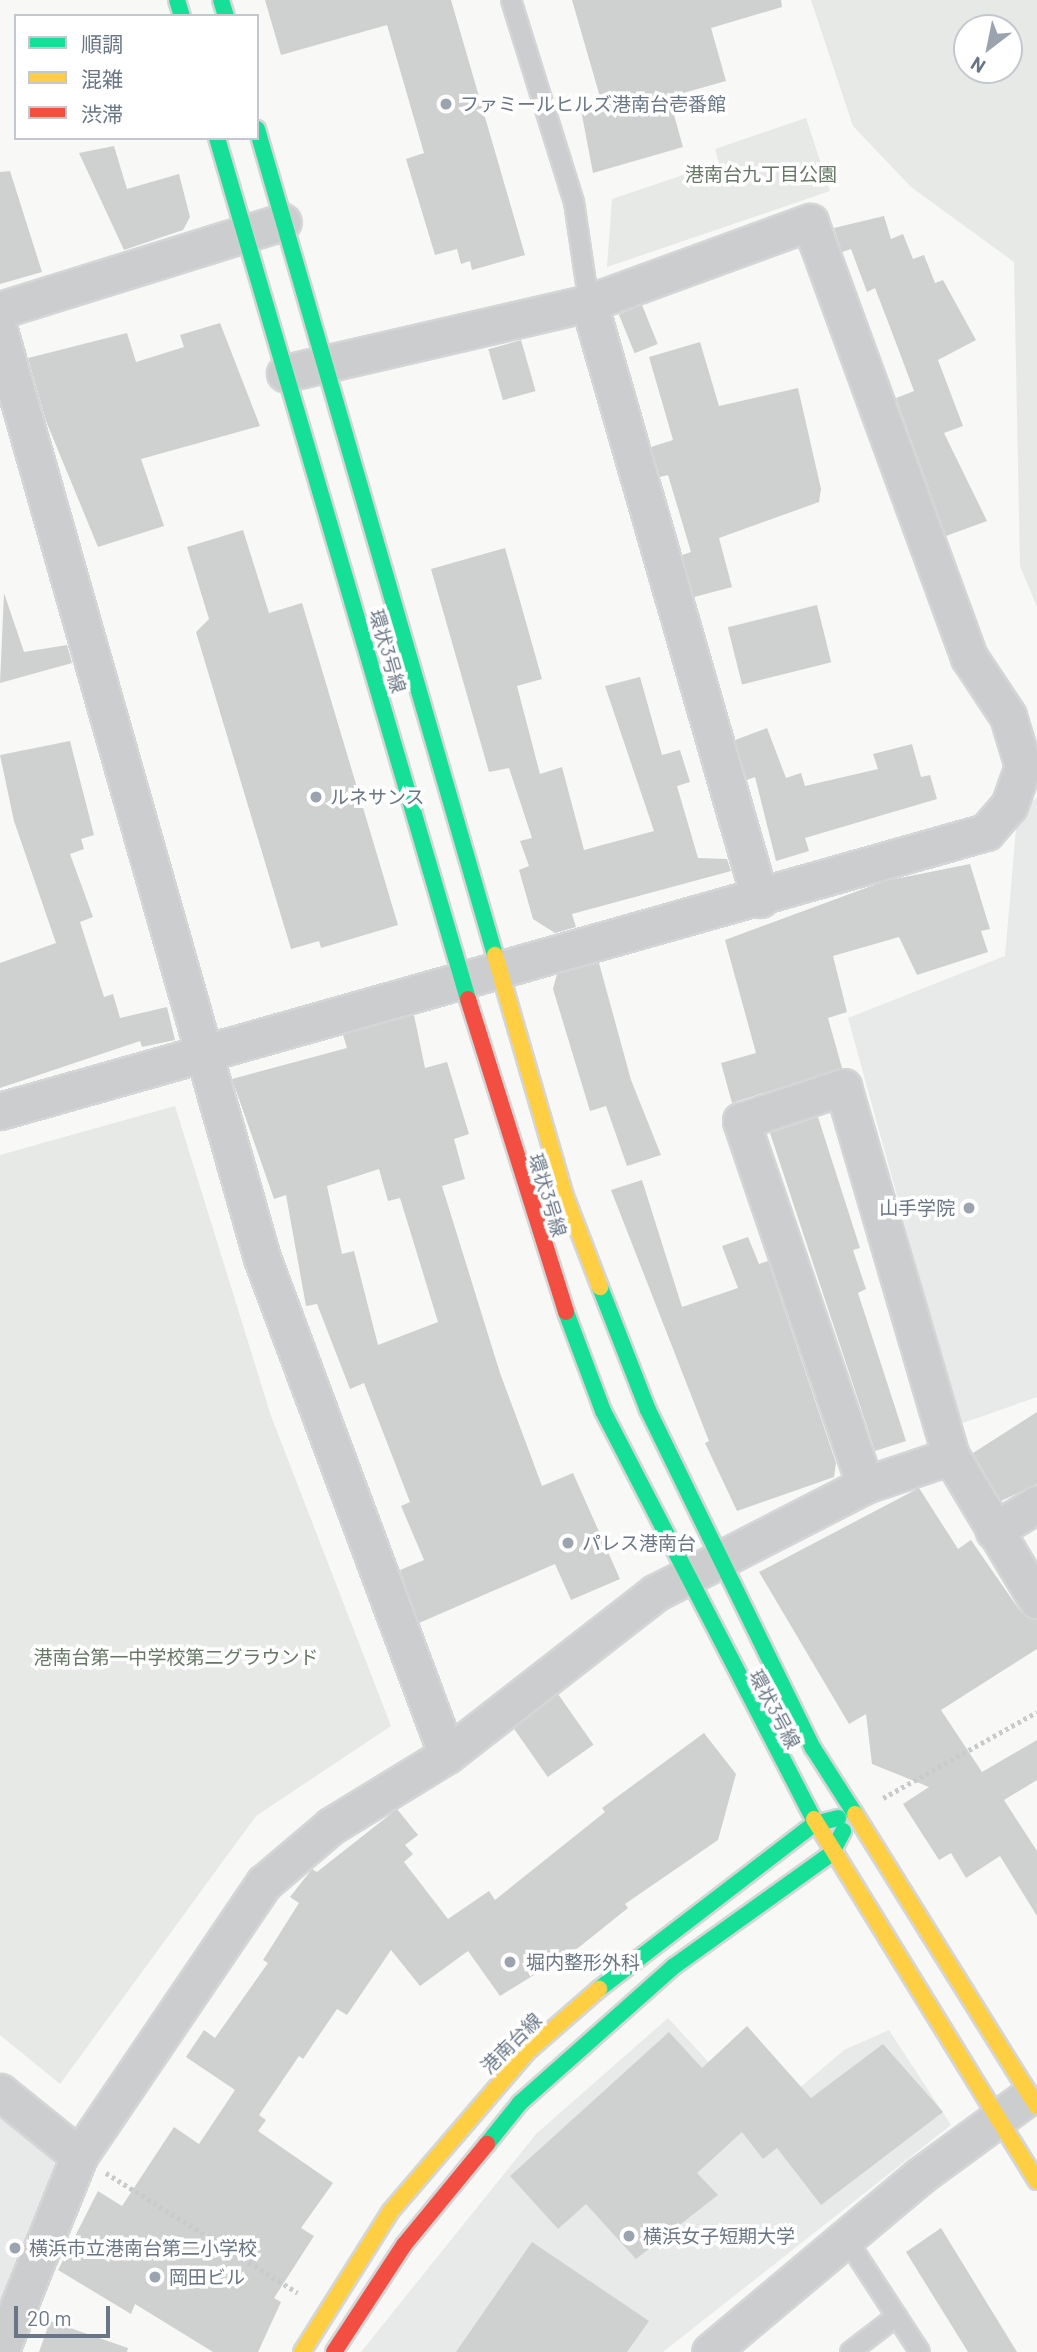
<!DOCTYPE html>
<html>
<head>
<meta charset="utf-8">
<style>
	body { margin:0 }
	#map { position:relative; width:1037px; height:2352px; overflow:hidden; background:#f8f8f7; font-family:Barlow,"Noto Sans JP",sans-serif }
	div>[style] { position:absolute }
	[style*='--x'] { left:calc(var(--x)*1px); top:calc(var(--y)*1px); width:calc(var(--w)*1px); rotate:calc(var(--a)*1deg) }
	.built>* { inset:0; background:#e8e9e9 }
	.green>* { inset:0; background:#e6e9e5 }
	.building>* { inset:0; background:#cfd0d0; transform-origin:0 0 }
	.path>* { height:4.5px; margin-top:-2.25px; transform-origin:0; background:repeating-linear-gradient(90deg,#c9cacb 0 3.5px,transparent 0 7px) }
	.roads { filter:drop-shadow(2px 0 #d4d5d6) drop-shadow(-2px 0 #d4d5d6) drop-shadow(0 2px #d4d5d6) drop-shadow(0 -2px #d4d5d6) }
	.lane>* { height:18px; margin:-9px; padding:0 9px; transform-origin:9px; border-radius:9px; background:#cccdce }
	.street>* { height:35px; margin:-17.5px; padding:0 17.5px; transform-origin:17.5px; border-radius:17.5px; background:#cccdce }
	.fast>* { height:16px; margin:-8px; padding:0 8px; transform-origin:8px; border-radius:8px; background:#16e098 }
	.slow>* { height:16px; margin:-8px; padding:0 8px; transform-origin:8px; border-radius:8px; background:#ffcf43 }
	.jam>* { height:16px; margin:-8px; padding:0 8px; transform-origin:8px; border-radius:8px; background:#f24e42 }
	.dots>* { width:19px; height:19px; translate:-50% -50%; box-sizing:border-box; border:4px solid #fff; border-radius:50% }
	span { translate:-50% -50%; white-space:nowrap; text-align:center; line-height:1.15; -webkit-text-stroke:7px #fff; paint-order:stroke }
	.poi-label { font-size:19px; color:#697686 }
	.left { translate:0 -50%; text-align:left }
	.right { translate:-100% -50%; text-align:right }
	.park-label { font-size:19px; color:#667864 }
	.street-label { font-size:19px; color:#697686 }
	.legend { position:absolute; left:14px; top:14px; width:245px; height:126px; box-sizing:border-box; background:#fff; border:2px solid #c3c8cf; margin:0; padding:9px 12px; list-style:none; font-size:21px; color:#697686 }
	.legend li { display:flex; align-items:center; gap:14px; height:35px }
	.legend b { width:35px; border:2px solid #c3c8cf }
	.north { position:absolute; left:953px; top:14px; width:70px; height:70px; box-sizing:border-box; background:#fff; border:2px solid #c3c8cf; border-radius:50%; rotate:212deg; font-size:19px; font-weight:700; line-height:28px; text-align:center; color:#697686 }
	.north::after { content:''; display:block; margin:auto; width:24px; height:32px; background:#9ba4ae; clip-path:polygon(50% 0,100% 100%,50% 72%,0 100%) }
	.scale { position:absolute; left:14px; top:2306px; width:96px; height:32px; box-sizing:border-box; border:4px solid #697686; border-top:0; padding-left:9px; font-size:21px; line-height:24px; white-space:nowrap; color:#697686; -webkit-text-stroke:5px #fff; paint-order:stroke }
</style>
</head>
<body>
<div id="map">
	<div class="built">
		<i style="clip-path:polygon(1037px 797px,1037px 1397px,960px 1424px,848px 1018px,1005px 956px,1017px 817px)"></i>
		<i style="clip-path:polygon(668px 2018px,762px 2120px,844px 2050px,889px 2030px,951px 2125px,663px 2352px,361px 2352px,536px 2134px)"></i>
		<i style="clip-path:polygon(0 2116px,53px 2159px,58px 2177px,0 2318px)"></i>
	</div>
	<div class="green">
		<i style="clip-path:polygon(evenodd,811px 0,1037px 0,1037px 607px,1020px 566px,1014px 262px,911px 187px,853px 126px,811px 0,1009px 28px,1009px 70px,967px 70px,967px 28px,1009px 28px)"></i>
		<i style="clip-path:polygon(806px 118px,830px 191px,607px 267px,612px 199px,719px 163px,715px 149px)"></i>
		<i style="clip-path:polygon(175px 1106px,271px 1416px,391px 1726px,256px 1816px,60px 2084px,0 2035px,0 1155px)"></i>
	</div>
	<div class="building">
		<i style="clip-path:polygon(265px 0,451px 0,525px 255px,472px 270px,470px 261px,461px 264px,457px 249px,435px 255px,406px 159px,424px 153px,387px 25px,281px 55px)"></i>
		<i style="clip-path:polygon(572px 0,781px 0,782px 7px,711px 28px,726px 81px,669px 97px,683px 147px,593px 173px,581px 110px,602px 104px)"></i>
		<i style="clip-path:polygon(114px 146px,127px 189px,179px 174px,190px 217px,183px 230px,124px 250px,79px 153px)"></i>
		<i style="clip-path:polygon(10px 171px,42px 272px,0 284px,0 172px)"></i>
		<i style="clip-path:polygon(884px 216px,891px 239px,903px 234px,913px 259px,924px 255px,935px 283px,943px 280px,976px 340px,938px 360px,963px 426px,944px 433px,987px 521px,946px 536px,896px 398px,914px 391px,893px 335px,875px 288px,867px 292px,851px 249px,842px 252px,834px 228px)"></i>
		<i style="left:642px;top:305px;width:42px;height:25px;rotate:68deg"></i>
		<i style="clip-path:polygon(220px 323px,260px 426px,141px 459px,164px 526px,98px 547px,46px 421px,28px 358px,127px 333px,136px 362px,184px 347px,180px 335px)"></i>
		<i style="left:521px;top:340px;width:53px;height:34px;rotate:74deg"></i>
		<i style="clip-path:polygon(700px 342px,719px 406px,798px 388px,821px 489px,819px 502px,719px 538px,732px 587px,694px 597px,682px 555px,691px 552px,668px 475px,660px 477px,651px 447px,673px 440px,649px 357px)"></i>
		<i style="clip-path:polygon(243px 530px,269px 613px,302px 603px,398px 925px,321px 948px,319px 941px,291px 949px,196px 632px,209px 619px,187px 547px)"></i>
		<i style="clip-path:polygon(505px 548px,542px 679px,517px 686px,540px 774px,562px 767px,584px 850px,654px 831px,605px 686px,640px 677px,662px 755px,680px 750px,690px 782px,677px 786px,698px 858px,727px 859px,731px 871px,572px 914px,576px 927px,555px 933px,533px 919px,519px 870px,529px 866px,520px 841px,532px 838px,509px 768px,489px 772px,431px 569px)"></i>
		<i style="clip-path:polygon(4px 593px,24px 652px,67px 645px,72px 663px,0 683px)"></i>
		<i style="left:817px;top:605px;width:59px;height:92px;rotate:76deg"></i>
		<i style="clip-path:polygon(767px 728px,786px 778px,801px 773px,805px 786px,878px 769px,873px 754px,912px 744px,921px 777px,930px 775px,937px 799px,805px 838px,809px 851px,776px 861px,755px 777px,747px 780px,735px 740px)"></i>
		<i style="clip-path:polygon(70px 741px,94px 835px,81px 839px,84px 849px,70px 854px,93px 917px,80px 922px,104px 997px,113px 994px,120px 1018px,167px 1007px,175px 1040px,142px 1047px,140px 1041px,0 1088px,0 963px,56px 943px,14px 821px,0 755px)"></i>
		<i style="clip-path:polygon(970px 864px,990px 929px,981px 931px,988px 952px,917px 975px,899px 937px,833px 956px,847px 1012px,828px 1018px,842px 1068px,732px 1103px,721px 1063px,756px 1053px,725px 940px,885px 881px)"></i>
		<i style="clip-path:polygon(599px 963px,631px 1080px,661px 1155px,627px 1166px,606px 1106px,590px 1111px,553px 989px,557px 974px)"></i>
		<i style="clip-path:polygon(evenodd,414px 1015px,425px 1068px,447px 1062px,469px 1134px,454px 1139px,465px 1179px,442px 1186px,500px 1373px,542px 1486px,573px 1473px,620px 1579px,571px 1600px,555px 1564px,419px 1623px,400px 1570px,424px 1560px,401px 1506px,410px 1502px,364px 1383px,350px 1389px,317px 1304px,306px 1306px,286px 1195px,274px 1199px,232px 1079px,347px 1048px,343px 1035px,414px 1015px,379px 1169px,388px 1201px,400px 1198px,438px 1322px,378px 1345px,354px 1251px,342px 1254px,327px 1186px,379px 1169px)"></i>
		<i style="clip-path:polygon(818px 1117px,860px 1248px,853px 1250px,866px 1289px,858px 1293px,906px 1441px,875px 1451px,770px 1133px)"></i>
		<i style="clip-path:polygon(642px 1180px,682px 1307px,738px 1288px,722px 1246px,748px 1237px,759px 1264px,768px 1261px,836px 1463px,834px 1477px,737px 1511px,705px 1443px,709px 1441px,611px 1190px)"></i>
		<i style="clip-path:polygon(1037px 1412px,1037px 1484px,1001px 1501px,973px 1453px)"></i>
		<i style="clip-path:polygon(919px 1488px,958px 1549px,971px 1540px,1020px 1611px,1037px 1620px,1037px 1649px,941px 1710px,982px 1772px,1037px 1740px,1037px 1780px,1004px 1800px,1037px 1851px,1037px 1916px,1000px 1856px,966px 1878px,951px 1853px,939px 1860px,903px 1804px,929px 1787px,872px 1764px,866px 1714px,849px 1724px,759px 1572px)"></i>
		<i style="left:558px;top:1694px;width:62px;height:56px;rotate:55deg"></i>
		<i style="clip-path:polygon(704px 1733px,736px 1774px,718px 1840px,625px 1904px,628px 1908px,578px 1948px,500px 1996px,468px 1951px,420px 1986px,391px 1950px,347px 2015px,337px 2009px,303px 2059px,299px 2056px,259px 2115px,266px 2120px,258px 2131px,333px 2183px,301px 2228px,314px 2236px,274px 2298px,281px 2302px,258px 2352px,213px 2352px,135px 2304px,131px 2314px,58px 2270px,98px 2191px,122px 2206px,174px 2127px,199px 2144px,235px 2090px,186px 2057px,204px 2030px,215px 2038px,268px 1963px,263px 1960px,299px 1903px,290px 1897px,312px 1869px,317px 1872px,397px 1809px,418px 1835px,405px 1845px,413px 1854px,404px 1862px,448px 1919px,489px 1891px,495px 1900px,605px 1812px,602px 1808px)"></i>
		<i style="clip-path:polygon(747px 2026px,811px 2098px,883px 2044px,943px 2112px,821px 2205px,777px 2148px,763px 2159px,742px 2132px,697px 2173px,718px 2195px,636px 2259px,586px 2204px,558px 2229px,510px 2176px,669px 2032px,702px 2068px)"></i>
		<i style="clip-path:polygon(941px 2228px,1017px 2352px,968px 2352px,906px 2252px)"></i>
		<i style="clip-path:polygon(532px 2242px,649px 2321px,627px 2352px,456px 2352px)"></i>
		<i style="clip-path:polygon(50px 2321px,128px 2348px,127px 2352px,39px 2352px)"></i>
	</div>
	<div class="path">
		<i style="--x:883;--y:1798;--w:176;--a:-29.2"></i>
		<i style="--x:106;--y:2173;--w:226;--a:32"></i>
	</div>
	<div class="roads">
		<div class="lane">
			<i style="--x:511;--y:0;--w:212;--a:72.7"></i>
			<i style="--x:574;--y:202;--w:102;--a:81.6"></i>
			<i style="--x:845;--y:2237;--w:137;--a:56.9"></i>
			<i style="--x:850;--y:2352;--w:59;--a:-37.5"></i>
		</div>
		<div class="street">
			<i style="--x:589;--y:303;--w:620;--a:73.99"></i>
			<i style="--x:0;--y:310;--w:296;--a:-17.3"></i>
			<i style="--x:0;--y:334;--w:960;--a:74.17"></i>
			<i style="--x:262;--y:1258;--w:530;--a:69.58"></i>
			<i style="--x:0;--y:1111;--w:1025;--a:-15.8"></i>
			<i style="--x:986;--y:832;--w:35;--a:-49"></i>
			<i style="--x:1009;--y:806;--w:42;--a:-70.7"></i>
			<i style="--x:1023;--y:766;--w:52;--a:-106.7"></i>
			<i style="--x:1008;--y:716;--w:71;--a:-123.5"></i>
			<i style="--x:969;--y:657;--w:463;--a:-110.1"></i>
			<i style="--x:810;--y:222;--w:235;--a:159.9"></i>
			<i style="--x:589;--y:303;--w:312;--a:167"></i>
			<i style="--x:865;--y:1485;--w:385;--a:-108.8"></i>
			<i style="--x:741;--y:1121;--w:108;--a:-18.4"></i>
			<i style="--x:843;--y:1087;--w:384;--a:73.7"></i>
			<i style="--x:994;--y:1531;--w:51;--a:-32.1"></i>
			<i style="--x:0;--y:2092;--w:102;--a:39"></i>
			<i style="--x:79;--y:2156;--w:330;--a:-55.9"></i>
			<i style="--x:264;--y:1883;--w:88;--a:-40.4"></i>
			<i style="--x:331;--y:1826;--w:136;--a:-31.5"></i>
			<i style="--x:447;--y:1755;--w:264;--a:-37.9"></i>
			<i style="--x:655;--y:1593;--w:236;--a:-27.2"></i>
			<i style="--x:865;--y:1485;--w:91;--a:-18.6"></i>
			<i style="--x:951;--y:1456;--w:168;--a:59.2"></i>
			<i style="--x:0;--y:2352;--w:211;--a:-68"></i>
			<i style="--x:710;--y:2352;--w:275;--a:-40"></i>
			<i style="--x:921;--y:2175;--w:125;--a:-36.2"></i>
		</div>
		<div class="fast">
			<i style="--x:177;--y:0;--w:17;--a:73"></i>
			<i style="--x:221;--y:0;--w:17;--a:73"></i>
			<i style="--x:257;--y:129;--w:860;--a:73.93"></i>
			<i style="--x:217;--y:138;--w:897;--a:73.75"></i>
			<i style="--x:600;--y:1287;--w:132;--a:68.7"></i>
			<i style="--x:648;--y:1410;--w:376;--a:64"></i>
			<i style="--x:813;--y:1748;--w:78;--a:57.5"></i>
			<i style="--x:566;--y:1312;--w:106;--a:69.5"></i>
			<i style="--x:603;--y:1411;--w:459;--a:62.7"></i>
			<i style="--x:599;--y:1989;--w:271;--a:-37.5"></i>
			<i style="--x:814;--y:1824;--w:25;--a:-14"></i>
			<i style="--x:487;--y:2144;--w:53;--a:-51.2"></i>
			<i style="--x:520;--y:2103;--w:205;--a:-41.6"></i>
			<i style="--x:673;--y:1967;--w:194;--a:-35.6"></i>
			<i style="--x:831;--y:1854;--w:26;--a:-62"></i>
		</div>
		<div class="slow">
			<i style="--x:495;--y:955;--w:248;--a:73.8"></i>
			<i style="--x:564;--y:1193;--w:101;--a:69"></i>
			<i style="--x:855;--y:1814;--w:344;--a:58.1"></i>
			<i style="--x:814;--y:1819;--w:425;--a:58.4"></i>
			<i style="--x:302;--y:2352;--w:165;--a:-57.8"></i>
			<i style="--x:390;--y:2212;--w:211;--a:-49.4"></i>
			<i style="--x:527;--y:2052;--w:96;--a:-41.2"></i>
		</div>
		<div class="jam">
			<i style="--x:468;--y:999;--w:328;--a:72.6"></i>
			<i style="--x:334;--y:2352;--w:128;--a:-56.8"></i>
			<i style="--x:404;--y:2245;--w:131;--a:-50.6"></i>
		</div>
	</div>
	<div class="dots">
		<i style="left:446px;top:104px;background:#9ba4ae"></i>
		<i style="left:316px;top:797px;background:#9ba4ae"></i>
		<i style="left:969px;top:1208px;background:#9ba4ae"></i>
		<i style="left:568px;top:1543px;background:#9ba4ae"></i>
		<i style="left:510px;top:1962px;background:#9ba4ae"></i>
		<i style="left:629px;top:2236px;background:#9ba4ae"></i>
		<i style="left:15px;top:2248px;background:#9ba4ae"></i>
		<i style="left:155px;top:2277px;background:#9ba4ae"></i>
	</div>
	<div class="poi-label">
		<span class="left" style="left:460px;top:104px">ファミールヒルズ港南台壱番館</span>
		<span class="left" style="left:330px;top:797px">ルネサンス</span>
		<span class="right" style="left:955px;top:1208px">山手学院</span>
		<span class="left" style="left:582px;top:1543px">パレス港南台</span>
		<span class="left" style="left:526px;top:1962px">堀内整形外科</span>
		<span class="left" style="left:643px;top:2236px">横浜女子短期大学</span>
		<span class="left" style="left:29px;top:2248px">横浜市立港南台第二小学校</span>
		<span class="left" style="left:169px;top:2277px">岡田ビル</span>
	</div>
	<div class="park-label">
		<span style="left:761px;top:174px">港南台九丁目公園</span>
		<span style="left:176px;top:1657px">港南台第一中学校第二グラウンド</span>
	</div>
	<div class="street-label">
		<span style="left:388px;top:651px;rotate:74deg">環状3号線</span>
		<span style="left:548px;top:1195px;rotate:73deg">環状3号線</span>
		<span style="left:775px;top:1709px;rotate:62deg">環状3号線</span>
		<span style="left:511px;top:2043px;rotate:-45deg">港南台線</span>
	</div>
	<ul class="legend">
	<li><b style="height:9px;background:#16e098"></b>順調</li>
	<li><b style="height:9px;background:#ffcf43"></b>混雑</li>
	<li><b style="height:9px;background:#f24e42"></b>渋滞</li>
	</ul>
	<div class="north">N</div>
	<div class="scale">20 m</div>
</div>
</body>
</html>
